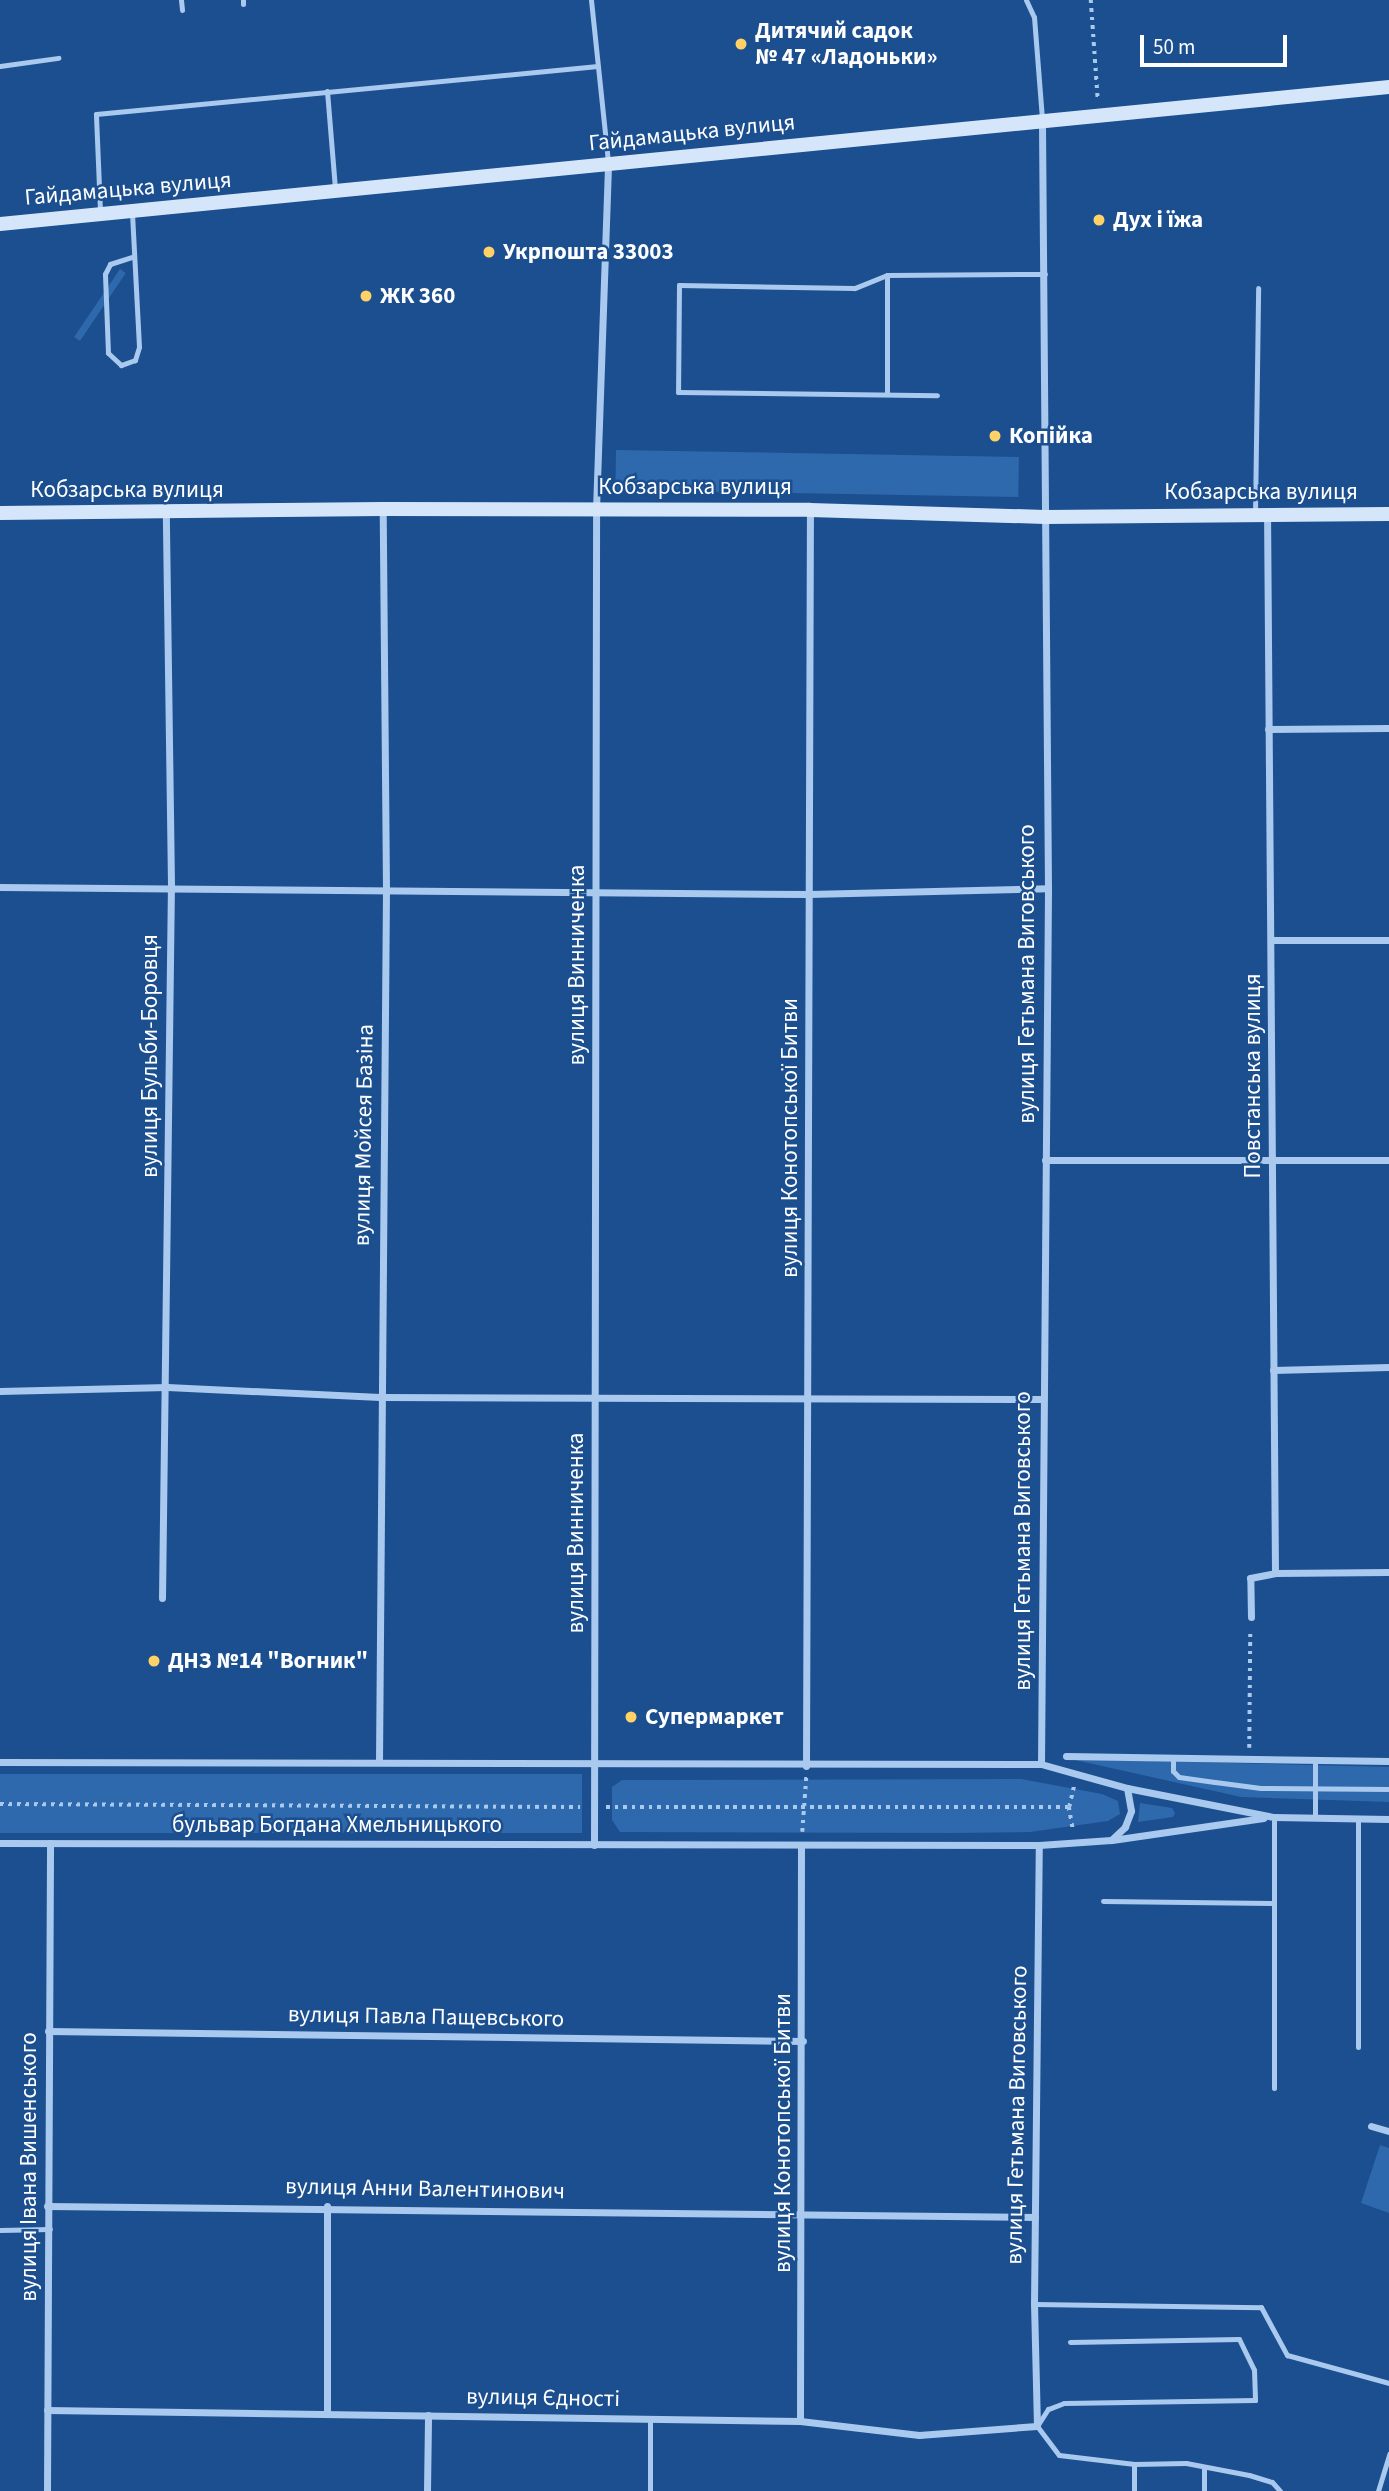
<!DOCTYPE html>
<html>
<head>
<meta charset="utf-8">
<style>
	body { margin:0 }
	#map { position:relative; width:1389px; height:2491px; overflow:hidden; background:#1b4f8f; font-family:"Source Sans 3",sans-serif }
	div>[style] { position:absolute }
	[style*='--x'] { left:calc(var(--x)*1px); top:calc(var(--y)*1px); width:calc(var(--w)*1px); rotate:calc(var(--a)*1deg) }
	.green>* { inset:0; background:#2e69ad; transform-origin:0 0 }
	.path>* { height:3.5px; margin-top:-1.75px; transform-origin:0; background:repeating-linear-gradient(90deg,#a9c9ee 0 3.5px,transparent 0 8.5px) }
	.lane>* { height:5px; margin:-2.5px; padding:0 2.5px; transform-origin:2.5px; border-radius:2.5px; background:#a9c9ee }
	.street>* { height:7px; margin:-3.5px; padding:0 3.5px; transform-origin:3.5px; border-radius:3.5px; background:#a9c9ee }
	.secondary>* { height:14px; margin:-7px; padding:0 7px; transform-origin:7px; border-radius:7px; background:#d6e6fa }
	.dots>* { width:19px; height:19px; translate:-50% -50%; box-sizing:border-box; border:4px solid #1b4f8f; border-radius:50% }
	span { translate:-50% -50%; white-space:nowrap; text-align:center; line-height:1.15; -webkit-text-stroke:5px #1b4f8f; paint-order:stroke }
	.poi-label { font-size:23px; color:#fff; font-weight:700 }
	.left { translate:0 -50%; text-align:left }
	.street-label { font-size:23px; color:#fff }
	.scale { position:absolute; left:1140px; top:35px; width:147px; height:32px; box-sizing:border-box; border:4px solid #fff; border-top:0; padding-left:9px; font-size:21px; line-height:24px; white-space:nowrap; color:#fff; -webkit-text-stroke:5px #1b4f8f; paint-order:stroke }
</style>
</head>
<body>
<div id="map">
	<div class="green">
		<i style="left:120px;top:269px;width:7px;height:82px;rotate:34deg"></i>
		<i style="left:616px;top:450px;width:403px;height:40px;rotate:1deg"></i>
		<i style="clip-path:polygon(1071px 1759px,1389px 1767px,1389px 1802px,1241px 1797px)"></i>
		<i style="left:0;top:1774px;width:582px;height:59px"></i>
		<i style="clip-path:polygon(1021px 1779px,1102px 1794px,1118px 1801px,1120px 1814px,1108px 1821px,1030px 1832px,953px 1833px,620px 1832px,612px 1820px,612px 1787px,622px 1780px)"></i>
		<i style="clip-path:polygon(1140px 1803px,1172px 1808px,1175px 1813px,1173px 1817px,1138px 1822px)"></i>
		<i style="clip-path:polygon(1380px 2145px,1389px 2148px,1389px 2213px,1361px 2203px)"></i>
	</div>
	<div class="path">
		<i style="--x:1091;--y:0;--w:99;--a:86"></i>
		<i style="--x:1249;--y:1748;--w:118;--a:-89.5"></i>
		<i style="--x:0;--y:1804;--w:580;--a:0.3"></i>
		<i style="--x:606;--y:1807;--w:463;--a:0"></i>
		<i style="--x:1069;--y:1807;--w:23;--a:-77"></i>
		<i style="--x:1069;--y:1807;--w:22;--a:80"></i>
		<i style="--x:802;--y:1832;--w:55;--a:-85.8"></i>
	</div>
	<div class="lane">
		<i style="--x:181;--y:0;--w:10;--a:84"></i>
		<i style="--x:243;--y:0;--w:4;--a:90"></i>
		<i style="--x:591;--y:0;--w:163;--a:84"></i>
		<i style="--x:1026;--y:0;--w:19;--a:65"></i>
		<i style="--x:1034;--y:17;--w:101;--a:85.5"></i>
		<i style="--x:0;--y:66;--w:59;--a:-7.9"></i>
		<i style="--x:327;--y:91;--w:98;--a:85.3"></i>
		<i style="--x:100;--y:211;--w:97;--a:-92.4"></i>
		<i style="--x:96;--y:114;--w:504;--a:-5.46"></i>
		<i style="--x:132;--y:213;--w:134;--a:87"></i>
		<i style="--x:139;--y:347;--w:14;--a:107"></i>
		<i style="--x:135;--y:360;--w:15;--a:160"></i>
		<i style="--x:121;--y:365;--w:18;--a:-137"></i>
		<i style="--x:108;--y:353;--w:79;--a:-92.2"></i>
		<i style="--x:105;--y:274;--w:11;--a:-63"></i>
		<i style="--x:110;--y:264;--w:25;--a:-18"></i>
		<i style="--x:887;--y:275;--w:35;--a:158"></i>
		<i style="--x:854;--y:288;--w:175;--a:-179"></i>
		<i style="--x:679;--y:285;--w:107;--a:90.5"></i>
		<i style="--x:678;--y:392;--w:259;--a:0.7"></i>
		<i style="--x:887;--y:394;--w:119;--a:-90"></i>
		<i style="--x:887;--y:275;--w:158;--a:-0.4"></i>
		<i style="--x:1255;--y:514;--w:226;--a:-89.2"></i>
		<i style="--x:1173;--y:1757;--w:14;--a:90"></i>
		<i style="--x:1173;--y:1771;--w:8;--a:45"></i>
		<i style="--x:1179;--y:1777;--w:36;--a:8"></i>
		<i style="--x:1215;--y:1782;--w:46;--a:7.4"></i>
		<i style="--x:1261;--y:1788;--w:128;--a:0.4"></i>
		<i style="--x:1315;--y:1760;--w:58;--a:90"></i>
		<i style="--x:1274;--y:1817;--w:271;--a:90"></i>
		<i style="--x:1103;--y:1901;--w:171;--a:0.7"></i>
		<i style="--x:1358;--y:2047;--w:228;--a:-90"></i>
		<i style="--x:0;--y:2230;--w:50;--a:-1.1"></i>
		<i style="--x:1034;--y:2304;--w:227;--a:0.8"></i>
		<i style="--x:1261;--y:2307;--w:55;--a:61.6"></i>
		<i style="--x:1287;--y:2355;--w:106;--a:15.4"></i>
		<i style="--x:1070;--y:2342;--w:169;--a:-1"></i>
		<i style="--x:1239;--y:2339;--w:34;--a:64"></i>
		<i style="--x:1254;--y:2370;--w:30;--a:88"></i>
		<i style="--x:1255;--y:2400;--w:191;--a:179.1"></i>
		<i style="--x:1064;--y:2403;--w:17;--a:159"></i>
		<i style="--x:1048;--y:2409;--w:20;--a:123"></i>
		<i style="--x:1037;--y:2426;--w:36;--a:53"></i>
		<i style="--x:1059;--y:2455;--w:76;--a:6.8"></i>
		<i style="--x:1134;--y:2464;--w:52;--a:-1.1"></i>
		<i style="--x:1186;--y:2463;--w:64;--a:10.8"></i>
		<i style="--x:1249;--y:2475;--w:24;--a:17"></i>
		<i style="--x:1272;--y:2482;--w:12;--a:48"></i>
		<i style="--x:1134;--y:2464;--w:27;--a:90"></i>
		<i style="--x:1204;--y:2468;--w:23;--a:90"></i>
		<i style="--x:650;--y:2491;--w:73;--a:-90"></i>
		<i style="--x:1378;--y:2491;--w:39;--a:-73"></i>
	</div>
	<div class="street">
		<i style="--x:1268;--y:729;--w:121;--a:-0.5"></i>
		<i style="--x:0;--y:887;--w:809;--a:0.5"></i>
		<i style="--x:809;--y:894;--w:239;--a:-1.4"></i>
		<i style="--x:1273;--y:940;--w:116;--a:0"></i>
		<i style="--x:1045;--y:1160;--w:344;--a:0"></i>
		<i style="--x:1273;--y:1370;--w:116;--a:-1.5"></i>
		<i style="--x:0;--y:1391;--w:167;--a:-1.4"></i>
		<i style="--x:167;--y:1387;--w:213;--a:2.7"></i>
		<i style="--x:380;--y:1397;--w:663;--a:0.17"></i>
		<i style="--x:1275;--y:1573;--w:114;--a:-0.5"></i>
		<i style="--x:162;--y:1598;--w:713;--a:-89.28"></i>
		<i style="--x:171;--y:885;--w:372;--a:-90.8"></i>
		<i style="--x:1251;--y:1617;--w:39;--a:-91"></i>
		<i style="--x:1250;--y:1578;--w:25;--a:-11"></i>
		<i style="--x:1275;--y:1573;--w:1058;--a:-90.43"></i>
		<i style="--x:1066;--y:1756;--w:323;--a:0.9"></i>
		<i style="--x:0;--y:1762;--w:1041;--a:0.11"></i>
		<i style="--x:1041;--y:1764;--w:89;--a:15.6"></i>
		<i style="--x:1127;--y:1788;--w:23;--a:80"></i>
		<i style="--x:1131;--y:1811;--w:17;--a:111"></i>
		<i style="--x:1125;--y:1827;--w:19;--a:137"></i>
		<i style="--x:1111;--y:1840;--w:72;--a:176"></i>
		<i style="--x:1039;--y:1845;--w:1039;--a:-179.89"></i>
		<i style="--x:379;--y:1762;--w:873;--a:-89.54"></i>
		<i style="--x:386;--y:889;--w:380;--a:-90.5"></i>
		<i style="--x:1041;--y:1764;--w:876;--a:-89.54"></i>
		<i style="--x:1048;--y:888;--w:766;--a:-90.45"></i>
		<i style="--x:806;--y:1766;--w:1256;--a:-89.82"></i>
		<i style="--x:1127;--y:1788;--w:150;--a:11.2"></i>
		<i style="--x:1274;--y:1817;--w:115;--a:1"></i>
		<i style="--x:1112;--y:1840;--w:153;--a:-8.3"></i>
		<i style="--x:594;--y:1845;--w:1335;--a:-89.91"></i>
		<i style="--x:596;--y:510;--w:345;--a:-88"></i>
		<i style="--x:48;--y:2031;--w:755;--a:0.76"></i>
		<i style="--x:1371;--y:2126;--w:19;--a:16"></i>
		<i style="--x:47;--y:2206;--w:988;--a:0.64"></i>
		<i style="--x:47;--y:2410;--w:753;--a:0.84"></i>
		<i style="--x:800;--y:2421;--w:120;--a:6.7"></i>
		<i style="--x:919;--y:2435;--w:118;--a:-4.4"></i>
		<i style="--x:1037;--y:2426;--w:122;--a:-91.4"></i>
		<i style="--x:1034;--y:2304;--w:459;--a:-89.4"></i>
		<i style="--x:327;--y:2412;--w:206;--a:-90"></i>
		<i style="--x:800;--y:2421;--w:576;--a:-89.9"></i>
		<i style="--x:47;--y:2491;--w:648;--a:-89.73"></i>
		<i style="--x:427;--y:2491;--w:76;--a:-89.2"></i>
	</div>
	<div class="secondary">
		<i style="--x:0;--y:224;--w:1396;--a:-5.63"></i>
		<i style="--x:0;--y:513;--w:383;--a:-0.6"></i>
		<i style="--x:383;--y:509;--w:427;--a:0.1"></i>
		<i style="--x:810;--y:510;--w:235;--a:1.7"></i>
		<i style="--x:1045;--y:517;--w:344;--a:-0.5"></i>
	</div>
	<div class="dots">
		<i style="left:741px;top:44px;background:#ffd166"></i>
		<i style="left:1099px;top:220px;background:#ffd166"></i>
		<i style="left:489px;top:252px;background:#ffd166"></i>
		<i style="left:366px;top:296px;background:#ffd166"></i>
		<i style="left:995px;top:436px;background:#ffd166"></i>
		<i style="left:154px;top:1661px;background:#ffd166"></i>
		<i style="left:631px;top:1717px;background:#ffd166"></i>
	</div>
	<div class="poi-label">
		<span class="left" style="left:755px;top:44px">Дитячий садок<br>№ 47 «Ладоньки»</span>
		<span class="left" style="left:1113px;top:220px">Дух і їжа</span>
		<span class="left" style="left:503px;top:252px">Укрпошта 33003</span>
		<span class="left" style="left:380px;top:296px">ЖК 360</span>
		<span class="left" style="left:1009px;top:436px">Копійка</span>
		<span class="left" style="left:168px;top:1661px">ДНЗ №14 "Вогник"</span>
		<span class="left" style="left:645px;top:1717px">Супермаркет</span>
	</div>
	<div class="street-label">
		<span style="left:692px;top:133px;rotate:-6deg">Гайдамацька вулиця</span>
		<span style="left:128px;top:189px;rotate:-5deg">Гайдамацька вулиця</span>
		<span style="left:695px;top:487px">Кобзарська вулиця</span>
		<span style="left:127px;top:490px">Кобзарська вулиця</span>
		<span style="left:1261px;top:492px">Кобзарська вулиця</span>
		<span style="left:577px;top:965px;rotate:-90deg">вулиця Винниченка</span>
		<span style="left:1027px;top:974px;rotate:-90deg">вулиця Гетьмана Виговського</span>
		<span style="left:150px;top:1056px;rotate:-90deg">вулиця Бульби-Боровця</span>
		<span style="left:1253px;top:1076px;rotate:-90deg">Повстанська вулиця</span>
		<span style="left:364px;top:1135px;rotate:-89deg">вулиця Мойсея Базіна</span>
		<span style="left:790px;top:1138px;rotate:-90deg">вулиця Конотопської Битви</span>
		<span style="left:576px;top:1533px;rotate:-90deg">вулиця Винниченка</span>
		<span style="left:1023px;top:1541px;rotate:-90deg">вулиця Гетьмана Виговського</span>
		<span style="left:337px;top:1825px">бульвар Богдана Хмельницького</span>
		<span style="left:426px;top:2017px;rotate:1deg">вулиця Павла Пащевського</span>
		<span style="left:1017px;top:2115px;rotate:-89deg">вулиця Гетьмана Виговського</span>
		<span style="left:783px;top:2133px;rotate:-90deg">вулиця Конотопської Битви</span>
		<span style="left:29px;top:2167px;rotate:-90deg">вулиця Івана Вишенського</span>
		<span style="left:425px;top:2189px;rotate:1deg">вулиця Анни Валентинович</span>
		<span style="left:543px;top:2398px;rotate:1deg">вулиця Єдності</span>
	</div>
	<div class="scale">50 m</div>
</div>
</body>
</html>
